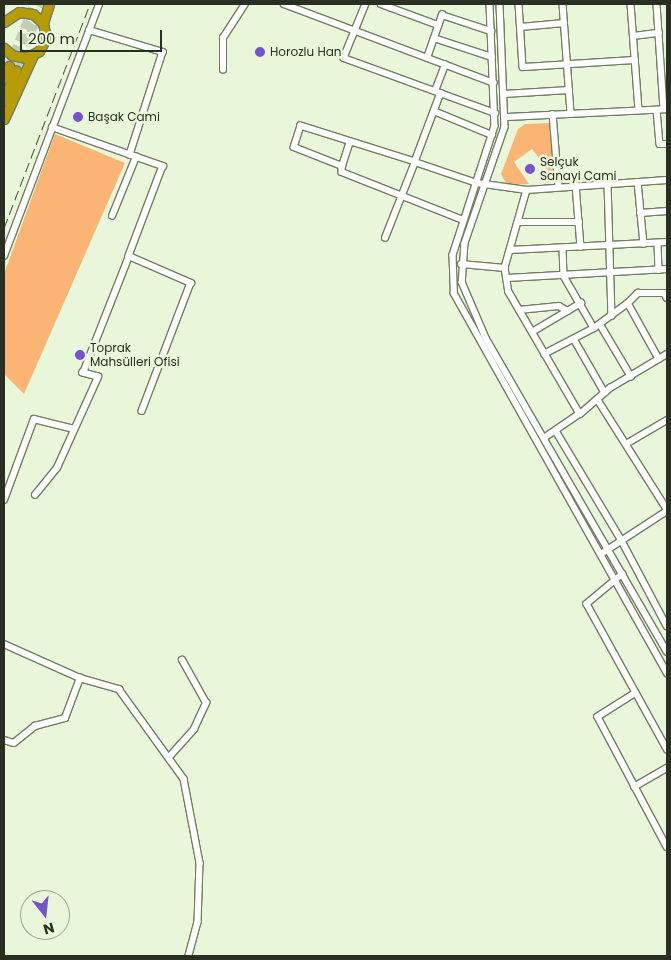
<!DOCTYPE html>
<html>
<head>
<meta charset="utf-8">
<style>
	body { margin:0 }
	#map { position:relative; width:671px; height:960px; overflow:hidden; background:#e8f7d9; font-family:Poppins,sans-serif }
	div>[style] { position:absolute }
	[style*='--x'] { left:calc(var(--x)*1px); top:calc(var(--y)*1px); width:calc(var(--w)*1px); rotate:calc(var(--a)*1deg) }
	.green>* { inset:0; background:#fab574 }
	.highway-tunnel>* { height:9px; margin-top:-4.5px; transform-origin:0; background:repeating-linear-gradient(90deg,#c2cfb5 0 9px,transparent 0 13.5px) }
	.roads { filter:drop-shadow(1px 0 #717e63) drop-shadow(-1px 0 #717e63) drop-shadow(0 1px #717e63) drop-shadow(0 -1px #717e63) }
	.minor>* { height:5.5px; margin:-2.75px; padding:0 2.75px; transform-origin:2.75px; border-radius:2.75px; background:#fff }
	.highway>* { height:9px; margin:-4.5px; padding:0 4.5px; transform-origin:4.5px; border-radius:4.5px; background:#b79c05 }
	.rail>* { height:1px; margin-top:-0.5px; transform-origin:0; background:repeating-linear-gradient(90deg,#4a5243 0 10px,transparent 0 15px) }
	.dots>* { width:14px; height:14px; translate:-50% -50%; box-sizing:border-box; border:2px solid #e8f7d9; border-radius:50% }
	span { translate:-50% -50%; white-space:nowrap; text-align:center; line-height:1.15; -webkit-text-stroke:5px #e8f7d9; paint-order:stroke }
	.poi-label { font-size:12px; color:#292f23 }
	.left { translate:0 -50%; text-align:left }
	.frame { position:absolute; inset:0; border:5px solid #292f23; pointer-events:none }
	.north { position:absolute; left:20px; top:890px; width:50px; height:50px; box-sizing:border-box; background:#e8f7d9; border:1px solid #9ca790; border-radius:50%; rotate:164deg; font-size:14px; font-weight:700; line-height:20px; text-align:center; color:#292f23 }
	.north::after { content:''; display:block; margin:auto; width:18px; height:22px; background:#7453cd; clip-path:polygon(50% 0,100% 100%,50% 72%,0 100%) }
	.scale { position:absolute; left:20px; top:30px; width:142px; height:22px; box-sizing:border-box; border:2px solid #292f23; border-top:0; padding-left:6px; font-size:15px; line-height:18px; white-space:nowrap; color:#292f23; -webkit-text-stroke:4px #e8f7d9; paint-order:stroke }
</style>
</head>
<body>
<div id="map">
	<div class="green">
		<i style="clip-path:polygon(549px 123px,554px 178px,532px 149px,514px 162px,529px 184px,507px 185px,501px 174px,518px 129px,525px 124px)"></i>
		<i style="clip-path:polygon(55px 134px,125px 163px,24px 394px,4px 374px,4px 274px)"></i>
	</div>
	<div class="highway-tunnel">
		<i style="--x:9;--y:66;--w:67;--a:-68"></i>
		<i style="--x:16;--y:70;--w:71;--a:-68.5"></i>
	</div>
	<div class="roads">
		<div class="minor">
			<i style="--x:284;--y:4;--w:224;--a:20.6"></i>
			<i style="--x:366;--y:4;--w:58;--a:112.2"></i>
			<i style="--x:344;--y:58;--w:161;--a:20"></i>
			<i style="--x:381;--y:4;--w:61;--a:20.2"></i>
			<i style="--x:490;--y:4;--w:122;--a:87.7"></i>
			<i style="--x:495;--y:126;--w:136;--a:108"></i>
			<i style="--x:453;--y:255;--w:38;--a:88"></i>
			<i style="--x:454;--y:293;--w:436;--a:60.7"></i>
			<i style="--x:500;--y:4;--w:123;--a:87.7"></i>
			<i style="--x:505;--y:127;--w:123;--a:109"></i>
			<i style="--x:465;--y:243;--w:39;--a:94"></i>
			<i style="--x:462;--y:282;--w:61;--a:66.8"></i>
			<i style="--x:486;--y:338;--w:362;--a:60"></i>
			<i style="--x:519;--y:4;--w:63;--a:86.4"></i>
			<i style="--x:523;--y:67;--w:112;--a:-3.6"></i>
			<i style="--x:563;--y:4;--w:110;--a:85.8"></i>
			<i style="--x:631;--y:4;--w:106;--a:85.7"></i>
			<i style="--x:657;--y:4;--w:105;--a:86.2"></i>
			<i style="--x:520;--y:27;--w:44;--a:-5.2"></i>
			<i style="--x:89;--y:30;--w:77;--a:16.6"></i>
			<i style="--x:163;--y:52;--w:108;--a:107.8"></i>
			<i style="--x:633;--y:36;--w:26;--a:-7"></i>
			<i style="--x:434;--y:38;--w:61;--a:18.1"></i>
			<i style="--x:427;--y:58;--w:46;--a:-70.8"></i>
			<i style="--x:442;--y:15;--w:52;--a:18.1"></i>
			<i style="--x:223;--y:70;--w:32;--a:-90"></i>
			<i style="--x:223;--y:38;--w:40;--a:-57.1"></i>
			<i style="--x:435;--y:91;--w:28;--a:-69"></i>
			<i style="--x:441;--y:93;--w:74;--a:110.6"></i>
			<i style="--x:415;--y:162;--w:120;--a:-162.5"></i>
			<i style="--x:301;--y:126;--w:22;--a:108"></i>
			<i style="--x:294;--y:147;--w:52;--a:21.6"></i>
			<i style="--x:342;--y:166;--w:6;--a:90"></i>
			<i style="--x:342;--y:172;--w:130;--a:21.6"></i>
			<i style="--x:504;--y:94;--w:65;--a:-3.5"></i>
			<i style="--x:657;--y:110;--w:34;--a:85"></i>
			<i style="--x:660;--y:144;--w:7;--a:0"></i>
			<i style="--x:434;--y:111;--w:63;--a:22.5"></i>
			<i style="--x:553;--y:114;--w:73;--a:85.3"></i>
			<i style="--x:505;--y:117;--w:162;--a:-2.8"></i>
			<i style="--x:52;--y:127;--w:118;--a:19.4"></i>
			<i style="--x:163;--y:166;--w:96;--a:110.7"></i>
			<i style="--x:129;--y:256;--w:68;--a:23.5"></i>
			<i style="--x:191;--y:283;--w:137;--a:110.9"></i>
			<i style="--x:342;--y:166;--w:25;--a:-72"></i>
			<i style="--x:638;--y:182;--w:62;--a:84.5"></i>
			<i style="--x:608;--y:183;--w:133;--a:88.3"></i>
			<i style="--x:576;--y:185;--w:62;--a:85.4"></i>
			<i style="--x:527;--y:190;--w:81;--a:105.8"></i>
			<i style="--x:505;--y:268;--w:24;--a:81"></i>
			<i style="--x:509;--y:292;--w:141;--a:59.8"></i>
			<i style="--x:580;--y:414;--w:42;--a:145.6"></i>
			<i style="--x:640;--y:213;--w:27;--a:-4"></i>
			<i style="--x:112;--y:216;--w:64;--a:-67.9"></i>
			<i style="--x:518;--y:222;--w:61;--a:0"></i>
			<i style="--x:385;--y:238;--w:82;--a:-68.5"></i>
			<i style="--x:415;--y:162;--w:65;--a:18.7"></i>
			<i style="--x:477;--y:183;--w:50;--a:8"></i>
			<i style="--x:527;--y:190;--w:140;--a:-4.1"></i>
			<i style="--x:658;--y:243;--w:27;--a:88"></i>
			<i style="--x:563;--y:248;--w:28;--a:88"></i>
			<i style="--x:564;--y:276;--w:60;--a:60"></i>
			<i style="--x:510;--y:250;--w:157;--a:-2.9"></i>
			<i style="--x:4;--y:256;--w:269;--a:-69.3"></i>
			<i style="--x:461;--y:264;--w:44;--a:5.2"></i>
			<i style="--x:507;--y:278;--w:160;--a:-3.2"></i>
			<i style="--x:628;--y:303;--w:14;--a:-45"></i>
			<i style="--x:638;--y:293;--w:27;--a:0"></i>
			<i style="--x:665;--y:293;--w:5;--a:68"></i>
			<i style="--x:519;--y:310;--w:40;--a:-5.7"></i>
			<i style="--x:559;--y:306;--w:10;--a:29"></i>
			<i style="--x:600;--y:324;--w:61;--a:59.2"></i>
			<i style="--x:532;--y:332;--w:57;--a:-30.6"></i>
			<i style="--x:574;--y:339;--w:62;--a:60.1"></i>
			<i style="--x:544;--y:354;--w:56;--a:-27.5"></i>
			<i style="--x:594;--y:328;--w:42;--a:-36.3"></i>
			<i style="--x:628;--y:303;--w:64;--a:61"></i>
			<i style="--x:598;--y:400;--w:129;--a:57.7"></i>
			<i style="--x:580;--y:414;--w:40;--a:-41"></i>
			<i style="--x:610;--y:388;--w:66;--a:-30.8"></i>
			<i style="--x:556;--y:431;--w:128;--a:59"></i>
			<i style="--x:622;--y:541;--w:96;--a:62.1"></i>
			<i style="--x:626;--y:444;--w:48;--a:-30.3"></i>
			<i style="--x:35;--y:495;--w:35;--a:-51"></i>
			<i style="--x:57;--y:468;--w:100;--a:-65.7"></i>
			<i style="--x:98;--y:377;--w:16;--a:-165"></i>
			<i style="--x:83;--y:373;--w:126;--a:-68.5"></i>
			<i style="--x:4;--y:500;--w:86;--a:-69.7"></i>
			<i style="--x:34;--y:419;--w:41;--a:14"></i>
			<i style="--x:601;--y:554;--w:79;--a:-33.1"></i>
			<i style="--x:623;--y:574;--w:47;--a:140.2"></i>
			<i style="--x:587;--y:604;--w:166;--a:61.1"></i>
			<i style="--x:4;--y:644;--w:83;--a:24.1"></i>
			<i style="--x:80;--y:678;--w:41;--a:15.8"></i>
			<i style="--x:119;--y:689;--w:111;--a:54.2"></i>
			<i style="--x:184;--y:779;--w:86;--a:79.2"></i>
			<i style="--x:200;--y:863;--w:59;--a:91.9"></i>
			<i style="--x:198;--y:922;--w:35;--a:105"></i>
			<i style="--x:636;--y:693;--w:45;--a:147.7"></i>
			<i style="--x:598;--y:717;--w:147;--a:62"></i>
			<i style="--x:4;--y:740;--w:10;--a:17"></i>
			<i style="--x:14;--y:743;--w:27;--a:-39"></i>
			<i style="--x:35;--y:726;--w:31;--a:-15"></i>
			<i style="--x:65;--y:718;--w:43;--a:-69.4"></i>
			<i style="--x:170;--y:756;--w:36;--a:-48"></i>
			<i style="--x:194;--y:729;--w:29;--a:-65"></i>
			<i style="--x:206;--y:703;--w:49;--a:-119.2"></i>
			<i style="--x:634;--y:787;--w:38;--a:-30"></i>
		</div>
		<div class="highway">
			<i style="--x:4;--y:22;--w:18;--a:-34"></i>
			<i style="--x:19;--y:12;--w:14;--a:8"></i>
			<i style="--x:33;--y:14;--w:13;--a:42"></i>
			<i style="--x:43;--y:23;--w:15;--a:79"></i>
			<i style="--x:46;--y:38;--w:15;--a:118"></i>
			<i style="--x:39;--y:51;--w:15;--a:152"></i>
			<i style="--x:26;--y:58;--w:14;--a:-168"></i>
			<i style="--x:12;--y:55;--w:11;--a:-139"></i>
			<i style="--x:43;--y:23;--w:20;--a:-72"></i>
			<i style="--x:4;--y:78;--w:13;--a:-67"></i>
			<i style="--x:4;--y:100;--w:32;--a:-68"></i>
			<i style="--x:4;--y:119;--w:70;--a:-65.6"></i>
		</div>
	</div>
	<div class="rail">
		<i style="--x:4;--y:228;--w:240;--a:-69"></i>
	</div>
	<div class="dots">
		<i style="left:260px;top:52px;background:#7453cd"></i>
		<i style="left:78px;top:117px;background:#7453cd"></i>
		<i style="left:530px;top:169px;background:#7453cd"></i>
		<i style="left:80px;top:355px;background:#7453cd"></i>
	</div>
	<div class="poi-label">
		<span class="left" style="left:270px;top:52px">Horozlu Han</span>
		<span class="left" style="left:88px;top:117px">Başak Cami</span>
		<span class="left" style="left:540px;top:169px">Selçuk<br>Sanayi Cami</span>
		<span class="left" style="left:90px;top:355px">Toprak<br>Mahsülleri Ofisi</span>
	</div>
	<div class="frame"></div>
	<div class="north">N</div>
	<div class="scale">200 m</div>
</div>
</body>
</html>
